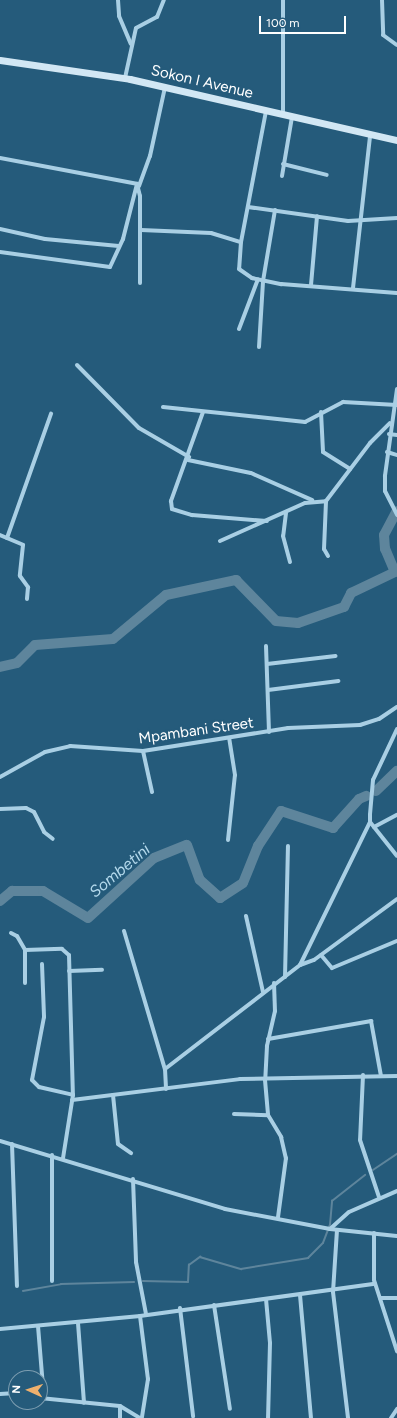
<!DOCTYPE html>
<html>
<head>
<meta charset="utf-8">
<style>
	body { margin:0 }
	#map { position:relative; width:397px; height:1418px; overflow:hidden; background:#255b7b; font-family:Figtree,sans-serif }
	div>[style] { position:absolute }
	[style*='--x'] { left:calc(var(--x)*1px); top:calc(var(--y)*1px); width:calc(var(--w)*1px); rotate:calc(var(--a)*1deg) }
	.stream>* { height:1.5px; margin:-0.75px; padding:0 0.75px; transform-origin:0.75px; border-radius:0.75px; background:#5e859c }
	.river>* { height:10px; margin:-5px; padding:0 5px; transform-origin:5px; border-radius:5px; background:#5e859c }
	.street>* { height:4px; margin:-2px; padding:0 2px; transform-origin:2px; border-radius:2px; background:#a9cfe4 }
	.secondary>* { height:7px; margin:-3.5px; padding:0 3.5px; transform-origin:3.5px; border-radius:3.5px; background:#d2e7f4 }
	span { translate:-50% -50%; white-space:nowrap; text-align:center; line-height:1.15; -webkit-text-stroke:4px #255b7b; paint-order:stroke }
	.street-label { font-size:15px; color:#fff }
	.water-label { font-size:16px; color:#b4d9ec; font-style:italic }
	.north { position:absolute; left:8px; top:1370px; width:40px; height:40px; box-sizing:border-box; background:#255b7b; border:1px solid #7c9db0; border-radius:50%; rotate:273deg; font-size:11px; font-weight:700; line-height:16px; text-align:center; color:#fff }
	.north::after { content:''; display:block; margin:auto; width:14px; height:18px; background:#eeb06d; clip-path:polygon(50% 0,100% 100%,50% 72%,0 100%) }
	.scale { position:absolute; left:259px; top:16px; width:87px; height:18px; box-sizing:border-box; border:2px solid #fff; border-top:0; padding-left:5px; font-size:12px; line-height:14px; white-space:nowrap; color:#fff; -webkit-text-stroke:3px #255b7b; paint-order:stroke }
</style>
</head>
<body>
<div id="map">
	<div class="stream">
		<i style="--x:373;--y:1170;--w:29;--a:-34"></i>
		<i style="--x:143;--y:1281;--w:45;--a:1.3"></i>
		<i style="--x:188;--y:1282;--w:17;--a:-87"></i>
		<i style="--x:189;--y:1265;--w:14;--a:-36"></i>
		<i style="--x:200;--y:1257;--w:43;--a:16.3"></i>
		<i style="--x:241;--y:1269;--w:68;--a:-9.3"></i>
		<i style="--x:308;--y:1258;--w:21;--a:-45"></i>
		<i style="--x:323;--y:1243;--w:19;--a:-69"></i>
		<i style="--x:330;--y:1225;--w:24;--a:-85"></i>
		<i style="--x:332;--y:1201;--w:42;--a:-38.2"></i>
		<i style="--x:23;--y:1291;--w:39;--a:-10"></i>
		<i style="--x:61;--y:1284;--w:73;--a:-1.6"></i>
	</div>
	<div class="river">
		<i style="--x:0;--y:667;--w:17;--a:-13"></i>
		<i style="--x:17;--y:663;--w:25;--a:-45"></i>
		<i style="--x:35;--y:645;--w:78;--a:-4.4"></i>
		<i style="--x:113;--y:639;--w:69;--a:-39.7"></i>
		<i style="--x:166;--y:595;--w:72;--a:-12.1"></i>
		<i style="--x:236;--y:580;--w:57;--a:45.7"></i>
		<i style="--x:276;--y:621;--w:22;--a:5"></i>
		<i style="--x:298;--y:623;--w:49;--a:-19.2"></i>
		<i style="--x:344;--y:607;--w:16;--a:-63"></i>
		<i style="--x:351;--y:593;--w:49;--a:-25.5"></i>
		<i style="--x:395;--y:572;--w:25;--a:-113"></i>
		<i style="--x:385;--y:549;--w:14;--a:-94"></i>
		<i style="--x:384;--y:535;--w:27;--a:-62"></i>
		<i style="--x:376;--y:791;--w:29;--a:-44"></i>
		<i style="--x:0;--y:901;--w:16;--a:-40"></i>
		<i style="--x:12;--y:891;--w:31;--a:0"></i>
		<i style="--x:43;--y:891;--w:52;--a:31"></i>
		<i style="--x:88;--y:918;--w:89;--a:-42.3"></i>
		<i style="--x:154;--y:858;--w:35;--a:-22"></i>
		<i style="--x:187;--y:845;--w:37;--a:70"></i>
		<i style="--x:200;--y:880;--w:27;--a:42"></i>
		<i style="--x:220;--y:898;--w:27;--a:-33"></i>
		<i style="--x:243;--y:883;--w:40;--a:-68"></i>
		<i style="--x:258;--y:846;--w:42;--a:-56.7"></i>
		<i style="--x:281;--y:811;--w:55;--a:18.1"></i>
		<i style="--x:333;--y:828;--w:39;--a:-48"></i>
		<i style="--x:359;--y:799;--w:8;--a:-23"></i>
	</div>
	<div class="street">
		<i style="--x:118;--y:0;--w:16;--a:86"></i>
		<i style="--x:119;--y:16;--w:30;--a:67"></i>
		<i style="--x:382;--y:0;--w:35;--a:88"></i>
		<i style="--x:383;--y:35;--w:17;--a:36"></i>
		<i style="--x:125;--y:78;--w:51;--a:-77.6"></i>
		<i style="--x:136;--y:28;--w:24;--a:-28"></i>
		<i style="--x:157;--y:17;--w:18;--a:-68"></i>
		<i style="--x:266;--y:111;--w:133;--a:100.8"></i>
		<i style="--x:241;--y:242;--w:27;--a:94"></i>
		<i style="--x:239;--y:269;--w:16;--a:35"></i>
		<i style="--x:252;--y:278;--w:30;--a:12"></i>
		<i style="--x:281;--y:284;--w:116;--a:4.4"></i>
		<i style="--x:283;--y:115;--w:115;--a:-90"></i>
		<i style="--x:0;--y:158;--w:139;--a:10.7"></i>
		<i style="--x:137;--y:184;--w:12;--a:76"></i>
		<i style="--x:140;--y:196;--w:87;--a:90"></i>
		<i style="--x:283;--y:164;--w:45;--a:14"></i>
		<i style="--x:282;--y:176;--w:60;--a:-80.4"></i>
		<i style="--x:139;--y:186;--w:32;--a:-70"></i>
		<i style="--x:150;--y:156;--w:71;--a:-77.7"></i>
		<i style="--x:248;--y:207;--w:101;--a:8"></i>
		<i style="--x:348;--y:221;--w:49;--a:-3.5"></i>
		<i style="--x:0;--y:229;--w:46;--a:12.5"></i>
		<i style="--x:45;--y:239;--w:74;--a:5.4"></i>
		<i style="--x:141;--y:230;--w:70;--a:2.5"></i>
		<i style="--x:211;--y:233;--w:31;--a:17"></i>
		<i style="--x:0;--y:252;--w:111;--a:7.8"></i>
		<i style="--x:110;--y:267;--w:31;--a:-65"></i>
		<i style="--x:123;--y:239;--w:57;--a:-75.7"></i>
		<i style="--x:311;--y:285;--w:69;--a:-85"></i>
		<i style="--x:353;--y:288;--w:153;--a:-83.6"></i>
		<i style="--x:239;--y:329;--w:53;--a:-69.2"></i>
		<i style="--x:259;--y:347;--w:66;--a:-86.5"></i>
		<i style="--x:263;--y:281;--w:72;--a:-80.4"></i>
		<i style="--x:77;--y:365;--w:88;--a:45.5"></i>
		<i style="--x:139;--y:428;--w:58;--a:30.1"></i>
		<i style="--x:397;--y:389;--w:88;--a:97.9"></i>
		<i style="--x:385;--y:476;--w:15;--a:90"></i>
		<i style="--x:385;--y:491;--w:27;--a:63"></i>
		<i style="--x:163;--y:407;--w:143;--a:6"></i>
		<i style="--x:305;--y:422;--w:43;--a:-27.8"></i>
		<i style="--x:343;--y:402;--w:54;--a:3.2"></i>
		<i style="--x:203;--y:412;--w:95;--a:109.8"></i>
		<i style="--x:171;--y:501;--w:8;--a:83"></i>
		<i style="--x:172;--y:509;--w:21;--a:17"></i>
		<i style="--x:192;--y:515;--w:75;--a:4.6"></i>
		<i style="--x:321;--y:412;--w:40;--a:87.1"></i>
		<i style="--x:323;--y:452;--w:32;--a:32"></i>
		<i style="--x:389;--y:434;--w:8;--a:7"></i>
		<i style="--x:387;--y:452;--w:10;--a:17"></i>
		<i style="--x:188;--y:460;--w:64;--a:11.7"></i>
		<i style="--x:251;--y:473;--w:67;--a:23.9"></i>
		<i style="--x:286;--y:513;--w:23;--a:97"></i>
		<i style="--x:283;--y:536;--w:27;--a:75"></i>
		<i style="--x:0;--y:535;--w:25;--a:23"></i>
		<i style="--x:23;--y:545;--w:31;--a:96"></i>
		<i style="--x:20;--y:576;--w:14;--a:54"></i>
		<i style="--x:28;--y:587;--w:12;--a:95"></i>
		<i style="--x:7;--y:538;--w:132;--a:-70.5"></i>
		<i style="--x:220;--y:541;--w:93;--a:-24.1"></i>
		<i style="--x:305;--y:503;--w:21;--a:-5"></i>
		<i style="--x:328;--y:556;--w:8;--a:-120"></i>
		<i style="--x:324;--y:549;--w:48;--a:-87.6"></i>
		<i style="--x:326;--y:501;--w:73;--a:-52.8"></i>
		<i style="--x:370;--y:443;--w:28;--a:-45"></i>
		<i style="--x:266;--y:646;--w:86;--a:88"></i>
		<i style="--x:267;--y:664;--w:69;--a:-6.6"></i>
		<i style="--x:268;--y:690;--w:71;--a:-7.3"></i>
		<i style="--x:397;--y:729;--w:56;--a:115.2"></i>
		<i style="--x:373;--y:780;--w:35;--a:95"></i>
		<i style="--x:370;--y:815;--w:7;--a:90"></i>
		<i style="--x:370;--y:822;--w:43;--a:51.5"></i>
		<i style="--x:143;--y:751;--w:42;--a:77.6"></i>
		<i style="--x:0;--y:777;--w:51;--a:-29.1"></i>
		<i style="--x:45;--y:752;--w:26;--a:-13"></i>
		<i style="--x:70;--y:746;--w:73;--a:3.9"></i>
		<i style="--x:143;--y:751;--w:147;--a:-9"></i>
		<i style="--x:288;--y:728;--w:72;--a:-2.4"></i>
		<i style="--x:360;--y:725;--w:20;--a:-18"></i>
		<i style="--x:379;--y:719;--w:22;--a:-34"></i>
		<i style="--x:0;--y:809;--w:26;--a:-2"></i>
		<i style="--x:26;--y:808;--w:9;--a:27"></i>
		<i style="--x:34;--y:812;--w:22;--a:63"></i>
		<i style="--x:44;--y:832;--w:11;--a:38"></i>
		<i style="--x:374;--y:827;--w:26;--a:-28"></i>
		<i style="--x:228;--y:840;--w:65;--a:-83.9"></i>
		<i style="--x:235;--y:775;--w:37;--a:-99"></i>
		<i style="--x:246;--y:916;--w:78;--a:77.4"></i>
		<i style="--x:124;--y:931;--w:144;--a:73.5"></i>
		<i style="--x:165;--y:1069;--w:20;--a:87"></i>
		<i style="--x:11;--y:933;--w:7;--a:27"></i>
		<i style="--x:17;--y:936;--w:16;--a:60"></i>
		<i style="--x:25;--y:950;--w:33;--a:90"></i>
		<i style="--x:25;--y:950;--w:37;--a:-2"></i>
		<i style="--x:62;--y:949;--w:9;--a:41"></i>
		<i style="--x:69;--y:955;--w:140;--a:88.4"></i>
		<i style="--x:73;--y:1095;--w:64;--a:99"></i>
		<i style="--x:321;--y:955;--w:17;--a:50"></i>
		<i style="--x:332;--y:968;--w:70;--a:-22.6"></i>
		<i style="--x:42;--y:964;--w:53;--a:87.8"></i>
		<i style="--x:44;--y:1017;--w:64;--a:100.8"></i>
		<i style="--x:32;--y:1080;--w:10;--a:45"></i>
		<i style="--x:39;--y:1087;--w:35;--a:13"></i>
		<i style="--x:300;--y:965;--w:15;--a:-20"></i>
		<i style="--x:314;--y:960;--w:103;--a:-36.3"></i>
		<i style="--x:69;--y:971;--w:33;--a:-2"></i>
		<i style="--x:285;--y:977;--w:131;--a:-88.7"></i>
		<i style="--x:274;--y:983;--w:28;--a:88"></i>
		<i style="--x:275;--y:1011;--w:36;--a:103"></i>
		<i style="--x:267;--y:1046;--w:34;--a:93"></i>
		<i style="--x:265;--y:1080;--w:35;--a:85"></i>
		<i style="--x:268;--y:1115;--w:26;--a:59"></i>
		<i style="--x:281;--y:1137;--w:22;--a:77"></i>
		<i style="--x:286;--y:1158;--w:60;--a:97.7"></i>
		<i style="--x:268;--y:1039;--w:105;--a:-9.9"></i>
		<i style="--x:371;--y:1021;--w:56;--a:79.7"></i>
		<i style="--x:165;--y:1069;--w:170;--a:-37.6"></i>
		<i style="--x:300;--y:965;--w:159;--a:-63.9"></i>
		<i style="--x:363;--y:1075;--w:65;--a:92.6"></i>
		<i style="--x:360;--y:1140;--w:60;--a:71.6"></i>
		<i style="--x:113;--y:1095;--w:49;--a:84.2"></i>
		<i style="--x:118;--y:1144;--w:16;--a:35"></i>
		<i style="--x:72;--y:1100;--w:169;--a:-7.1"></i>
		<i style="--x:240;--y:1079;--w:157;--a:-1.1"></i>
		<i style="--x:234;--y:1114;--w:34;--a:2"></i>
		<i style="--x:0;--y:1141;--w:235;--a:16.8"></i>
		<i style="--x:225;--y:1209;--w:107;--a:10.8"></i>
		<i style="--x:330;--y:1229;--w:67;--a:6"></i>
		<i style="--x:12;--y:1144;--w:142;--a:88"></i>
		<i style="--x:52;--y:1155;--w:126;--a:90"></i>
		<i style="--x:133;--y:1179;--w:83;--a:87.9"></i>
		<i style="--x:136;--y:1262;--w:53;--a:79.1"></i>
		<i style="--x:330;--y:1229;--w:25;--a:-42"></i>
		<i style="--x:349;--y:1212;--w:52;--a:-23.6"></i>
		<i style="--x:337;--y:1230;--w:62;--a:93.7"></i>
		<i style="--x:333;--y:1292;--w:127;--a:83.2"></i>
		<i style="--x:374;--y:1233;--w:47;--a:90"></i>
		<i style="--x:374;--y:1280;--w:75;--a:72.1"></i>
		<i style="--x:300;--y:1295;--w:123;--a:84.9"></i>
		<i style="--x:380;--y:1298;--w:17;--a:0"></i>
		<i style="--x:266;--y:1299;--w:44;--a:84.8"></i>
		<i style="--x:270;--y:1343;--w:75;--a:91.5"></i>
		<i style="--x:214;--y:1305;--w:105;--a:81.3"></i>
		<i style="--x:180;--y:1308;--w:109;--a:83.1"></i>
		<i style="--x:140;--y:1316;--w:64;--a:82.8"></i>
		<i style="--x:148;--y:1379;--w:39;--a:99"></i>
		<i style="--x:78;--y:1323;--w:80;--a:85.7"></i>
		<i style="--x:38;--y:1326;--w:73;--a:85.3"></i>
		<i style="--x:0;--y:1329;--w:141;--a:-5.3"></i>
		<i style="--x:140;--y:1316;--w:237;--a:-7.8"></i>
		<i style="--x:0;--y:1394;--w:16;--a:-4"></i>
		<i style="--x:40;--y:1398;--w:80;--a:5.7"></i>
		<i style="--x:120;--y:1406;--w:23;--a:31"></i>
		<i style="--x:120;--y:1418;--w:12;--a:-90"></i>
		<i style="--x:391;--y:1418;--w:11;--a:-56"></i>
	</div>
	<div class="secondary">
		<i style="--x:0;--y:60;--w:131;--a:8.3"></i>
		<i style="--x:130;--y:79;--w:274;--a:12.9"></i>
	</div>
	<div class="street-label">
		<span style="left:202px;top:82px;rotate:13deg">Sokon I Avenue</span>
		<span style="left:196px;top:731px;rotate:-8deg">Mpambani Street</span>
	</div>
	<div class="water-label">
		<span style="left:120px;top:871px;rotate:-40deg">Sombetini</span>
	</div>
	<div class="north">N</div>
	<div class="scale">100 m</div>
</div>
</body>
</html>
